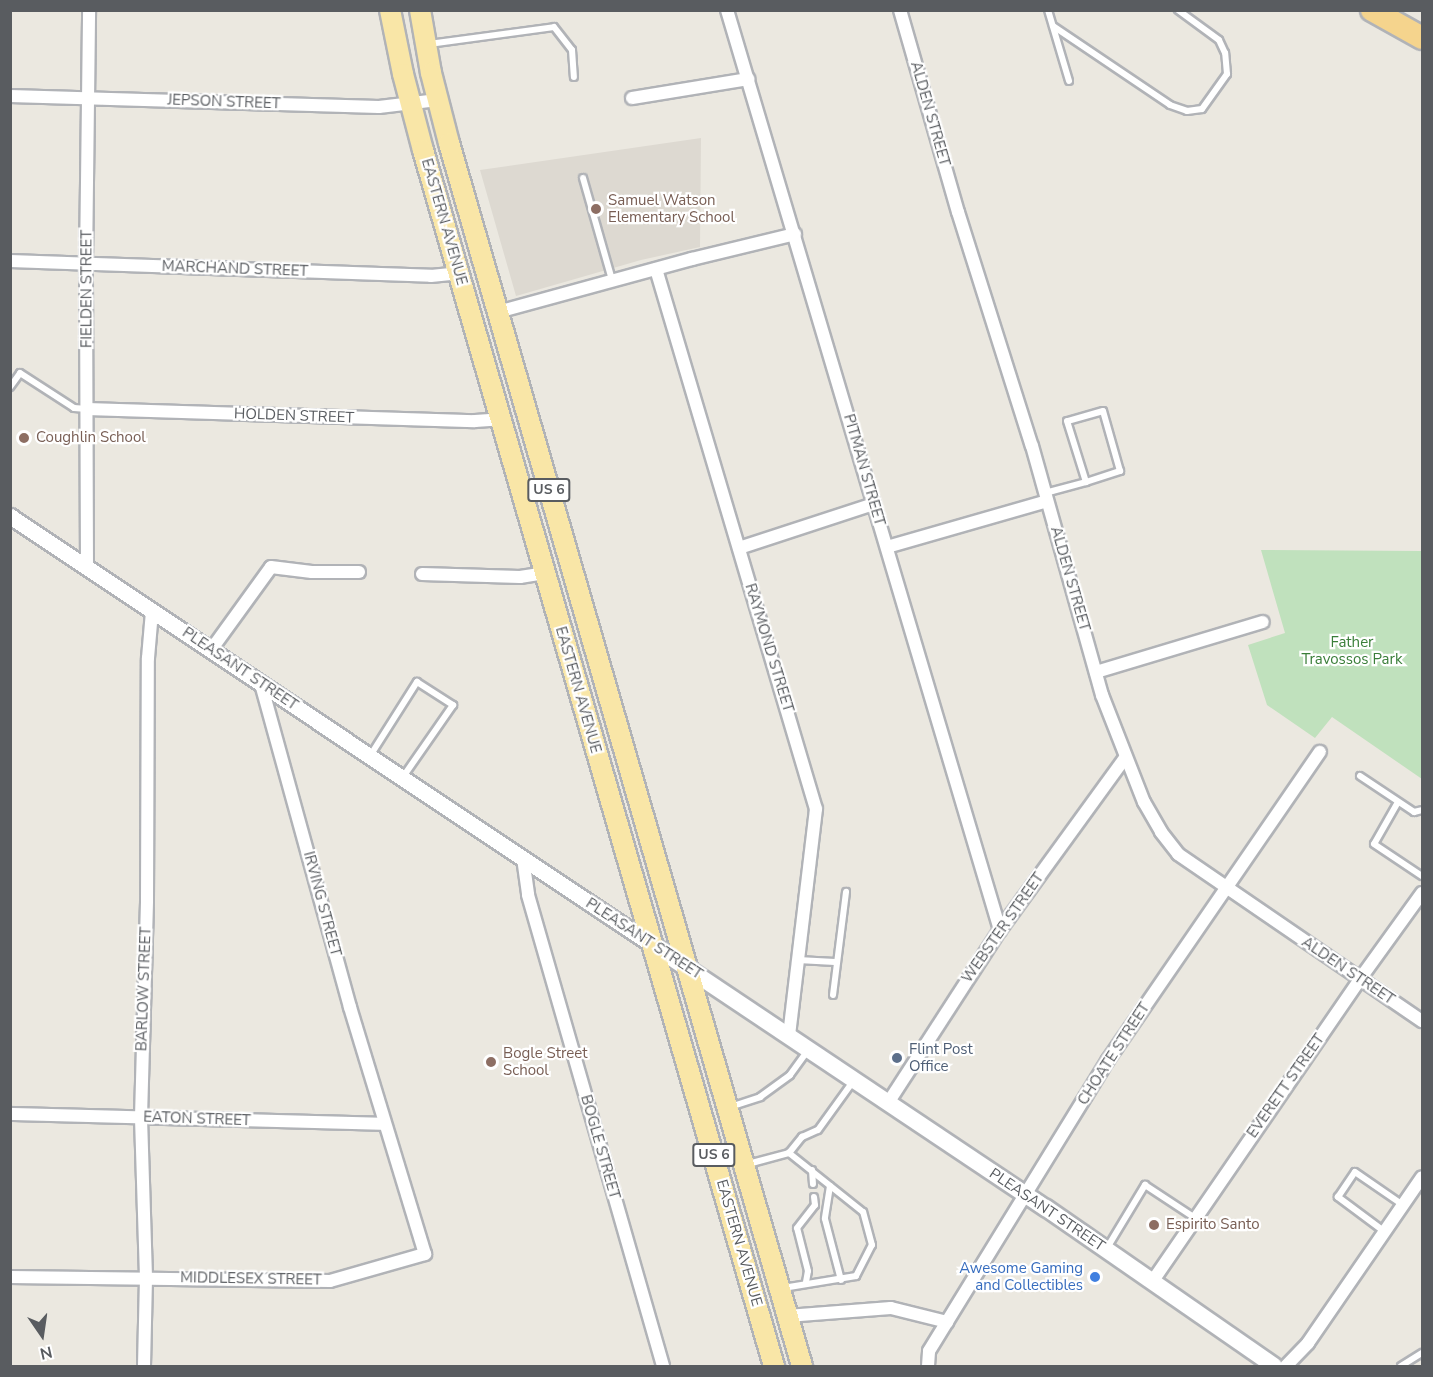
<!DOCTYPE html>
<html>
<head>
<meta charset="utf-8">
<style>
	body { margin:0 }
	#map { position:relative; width:1433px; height:1377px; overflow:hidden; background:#ebe8e0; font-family:"Nunito Sans",sans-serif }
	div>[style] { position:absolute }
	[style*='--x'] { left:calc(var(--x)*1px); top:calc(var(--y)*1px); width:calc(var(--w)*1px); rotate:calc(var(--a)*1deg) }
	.education>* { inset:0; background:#ddd9d1 }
	.green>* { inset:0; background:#c0e1bd }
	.roads { filter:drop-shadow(2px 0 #b1b3b7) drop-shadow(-2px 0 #b1b3b7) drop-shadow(0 2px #b1b3b7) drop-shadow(0 -2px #b1b3b7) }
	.service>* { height:6px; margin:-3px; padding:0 3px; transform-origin:3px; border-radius:3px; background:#fff }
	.minor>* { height:12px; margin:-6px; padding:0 6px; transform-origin:6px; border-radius:6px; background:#fff }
	.tertiary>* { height:15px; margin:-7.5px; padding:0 7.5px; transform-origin:7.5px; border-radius:7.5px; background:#fff }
	.secondary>* { height:16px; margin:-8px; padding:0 8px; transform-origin:8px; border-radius:8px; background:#fff }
	.primary>* { height:20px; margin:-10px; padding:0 10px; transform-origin:10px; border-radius:10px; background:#f9e6a7 }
	.motorway>* { height:22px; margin:-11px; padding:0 11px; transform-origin:11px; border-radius:11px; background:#f5d48d }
	.dots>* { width:16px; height:16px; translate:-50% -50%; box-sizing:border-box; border:3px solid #fff; border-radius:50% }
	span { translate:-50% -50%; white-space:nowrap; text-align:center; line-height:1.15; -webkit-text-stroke:4.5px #fff; paint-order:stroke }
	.shield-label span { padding:2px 4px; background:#fff; border:2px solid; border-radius:4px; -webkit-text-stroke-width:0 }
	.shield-label { font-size:14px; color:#595c60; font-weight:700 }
	.street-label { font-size:15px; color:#595c60 }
	.education-label { font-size:15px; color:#785e54 }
	.left { translate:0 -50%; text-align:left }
	.park-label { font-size:15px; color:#3a7e39 }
	.service-label { font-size:15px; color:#4e5e75 }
	.shop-label { font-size:15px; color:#366cbe }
	.right { translate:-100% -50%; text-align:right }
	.frame { position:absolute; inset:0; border:12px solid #595c60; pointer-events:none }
	.north { position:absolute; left:12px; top:1305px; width:60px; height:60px; -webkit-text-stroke:4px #fff; paint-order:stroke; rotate:167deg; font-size:16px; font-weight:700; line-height:24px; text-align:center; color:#595c60 }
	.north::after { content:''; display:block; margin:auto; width:21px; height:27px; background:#595c60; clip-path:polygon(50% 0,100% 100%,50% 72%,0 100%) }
</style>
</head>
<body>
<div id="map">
	<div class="education">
		<i style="clip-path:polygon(701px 138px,700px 247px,641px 260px,516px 296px,480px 170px)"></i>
	</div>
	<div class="green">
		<i style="clip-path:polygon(1261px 550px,1422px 551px,1422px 779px,1332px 717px,1315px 738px,1267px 705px,1248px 645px,1285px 633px)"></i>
	</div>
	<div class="roads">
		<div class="service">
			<i style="--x:1048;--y:10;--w:74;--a:73.5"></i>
			<i style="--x:1053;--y:26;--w:141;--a:34"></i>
			<i style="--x:1170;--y:105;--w:18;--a:19"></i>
			<i style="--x:1187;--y:111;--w:15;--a:-8"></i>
			<i style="--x:1202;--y:109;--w:43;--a:-54.5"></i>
			<i style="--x:1227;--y:74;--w:21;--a:-95"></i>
			<i style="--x:1225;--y:53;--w:14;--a:-115"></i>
			<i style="--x:1219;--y:40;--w:51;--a:-143.8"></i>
			<i style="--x:429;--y:44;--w:126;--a:-7.7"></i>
			<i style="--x:554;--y:27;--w:29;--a:52"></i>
			<i style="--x:572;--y:50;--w:27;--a:86"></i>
			<i style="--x:583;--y:178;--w:106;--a:74.1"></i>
			<i style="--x:10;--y:387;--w:17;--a:-54"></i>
			<i style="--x:20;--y:373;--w:64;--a:32.9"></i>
			<i style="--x:74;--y:408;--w:13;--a:4"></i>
			<i style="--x:1045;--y:493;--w:42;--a:-15"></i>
			<i style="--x:1086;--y:482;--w:36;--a:-18"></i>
			<i style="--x:1120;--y:471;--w:62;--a:-105.8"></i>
			<i style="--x:1103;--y:411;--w:37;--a:164"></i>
			<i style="--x:1067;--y:421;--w:64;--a:72.7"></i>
			<i style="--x:370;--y:756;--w:88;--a:-57.6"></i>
			<i style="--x:417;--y:682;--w:43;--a:32.6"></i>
			<i style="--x:453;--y:705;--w:88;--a:124.8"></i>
			<i style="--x:1360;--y:776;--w:65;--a:33.7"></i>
			<i style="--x:1414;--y:812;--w:8;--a:-14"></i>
			<i style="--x:1398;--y:802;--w:48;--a:119.7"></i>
			<i style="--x:1374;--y:844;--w:58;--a:33.7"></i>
			<i style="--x:798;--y:960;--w:37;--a:3"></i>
			<i style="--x:833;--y:995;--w:104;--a:-82.8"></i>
			<i style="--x:730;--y:1107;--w:32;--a:-18"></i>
			<i style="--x:760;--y:1097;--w:37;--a:-36"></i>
			<i style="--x:790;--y:1075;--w:29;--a:-54"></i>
			<i style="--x:748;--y:1164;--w:42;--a:-15"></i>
			<i style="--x:789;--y:1153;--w:21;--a:-51"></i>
			<i style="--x:802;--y:1137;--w:17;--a:-24"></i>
			<i style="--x:818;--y:1130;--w:62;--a:-54.2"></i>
			<i style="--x:812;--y:1170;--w:14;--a:86"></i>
			<i style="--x:830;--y:1186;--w:33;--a:99"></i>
			<i style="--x:825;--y:1219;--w:63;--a:75.3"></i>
			<i style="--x:1385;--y:1232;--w:59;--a:-143.3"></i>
			<i style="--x:1338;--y:1197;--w:30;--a:-56"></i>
			<i style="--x:1355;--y:1172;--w:58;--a:34.5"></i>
			<i style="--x:1107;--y:1248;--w:74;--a:-58.9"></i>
			<i style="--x:1145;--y:1185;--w:60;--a:33.4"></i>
			<i style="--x:806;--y:1282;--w:11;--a:-80"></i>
			<i style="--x:808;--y:1271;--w:44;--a:-104.3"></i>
			<i style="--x:797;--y:1228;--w:29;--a:-52"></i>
			<i style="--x:815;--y:1205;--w:8;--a:-97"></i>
			<i style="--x:783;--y:1288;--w:74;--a:-9.3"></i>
			<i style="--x:856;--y:1276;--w:35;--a:-63"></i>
			<i style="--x:872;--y:1245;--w:34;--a:-105"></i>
			<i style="--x:863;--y:1212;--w:95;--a:-141.4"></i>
			<i style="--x:1401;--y:1366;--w:25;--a:-32"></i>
		</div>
		<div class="minor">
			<i style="--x:727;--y:10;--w:960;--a:73.47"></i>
			<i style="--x:900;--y:10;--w:210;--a:74"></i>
			<i style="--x:958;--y:212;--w:245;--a:72.5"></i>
			<i style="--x:1032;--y:446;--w:259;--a:74.3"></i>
			<i style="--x:1102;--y:695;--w:115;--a:68.6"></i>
			<i style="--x:1144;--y:802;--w:34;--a:60"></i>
			<i style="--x:1161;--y:832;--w:28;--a:52"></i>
			<i style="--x:1178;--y:854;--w:296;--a:34.4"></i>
			<i style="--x:10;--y:96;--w:369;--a:1.7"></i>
			<i style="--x:379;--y:107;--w:59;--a:-6.8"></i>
			<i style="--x:632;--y:98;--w:118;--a:-9.3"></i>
			<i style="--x:10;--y:261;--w:421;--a:2"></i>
			<i style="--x:431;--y:276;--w:27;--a:-6"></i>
			<i style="--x:656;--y:269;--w:563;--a:73.5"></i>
			<i style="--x:816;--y:809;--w:229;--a:96.8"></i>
			<i style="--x:498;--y:312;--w:201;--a:-15.3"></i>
			<i style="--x:692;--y:259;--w:106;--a:-13.6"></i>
			<i style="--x:87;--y:409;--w:388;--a:1.8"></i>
			<i style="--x:475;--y:421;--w:26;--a:-4"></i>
			<i style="--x:887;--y:547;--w:166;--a:-16"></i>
			<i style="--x:739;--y:548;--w:142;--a:-18.1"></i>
			<i style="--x:87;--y:568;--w:304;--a:-90.2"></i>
			<i style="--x:86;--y:264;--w:254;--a:-89.3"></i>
			<i style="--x:422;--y:574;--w:98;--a:1.8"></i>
			<i style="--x:520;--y:577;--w:25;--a:-9"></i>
			<i style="--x:211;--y:650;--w:102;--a:-54.1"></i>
			<i style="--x:271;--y:567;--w:41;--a:7"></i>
			<i style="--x:312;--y:572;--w:47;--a:0"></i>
			<i style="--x:1096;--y:672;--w:174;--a:-16.7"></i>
			<i style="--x:523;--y:858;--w:37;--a:82"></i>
			<i style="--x:528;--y:895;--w:490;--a:74"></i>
			<i style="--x:888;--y:1103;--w:206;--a:-57.1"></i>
			<i style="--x:1000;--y:930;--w:213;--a:-54"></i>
			<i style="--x:10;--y:1114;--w:374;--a:1.5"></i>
			<i style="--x:10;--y:1277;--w:320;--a:0.7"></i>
			<i style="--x:330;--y:1281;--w:99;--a:-15.9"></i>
			<i style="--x:425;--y:1254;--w:258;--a:-106.9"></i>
			<i style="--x:350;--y:1007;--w:336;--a:-105.4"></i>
			<i style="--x:1152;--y:1282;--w:368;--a:-55.5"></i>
			<i style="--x:1360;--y:979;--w:106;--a:-54.2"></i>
			<i style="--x:787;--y:1316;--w:104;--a:-4.4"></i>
			<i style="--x:891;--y:1308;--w:58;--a:14"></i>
			<i style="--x:144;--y:1366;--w:89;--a:-88.7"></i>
			<i style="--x:146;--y:1277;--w:160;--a:-91.8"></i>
			<i style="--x:141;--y:1117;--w:216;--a:-88.4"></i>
			<i style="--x:147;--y:901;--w:243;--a:-89.8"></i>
			<i style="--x:148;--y:658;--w:47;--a:-85.1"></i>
			<i style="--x:928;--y:1366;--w:15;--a:-86"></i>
			<i style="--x:929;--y:1351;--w:342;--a:-58.4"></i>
			<i style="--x:1108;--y:1060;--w:374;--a:-55.5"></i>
			<i style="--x:1286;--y:1366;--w:32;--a:-46"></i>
			<i style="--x:1308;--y:1343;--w:201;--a:-55.5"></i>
		</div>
		<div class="tertiary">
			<i style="--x:10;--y:516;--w:771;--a:33.73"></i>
		</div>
		<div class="secondary">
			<i style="--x:651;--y:944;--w:475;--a:33.8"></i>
			<i style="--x:1046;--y:1208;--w:277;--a:34.7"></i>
		</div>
		<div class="primary">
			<i style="--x:390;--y:10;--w:65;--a:78.5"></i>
			<i style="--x:403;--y:74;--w:79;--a:75.3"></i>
			<i style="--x:423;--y:150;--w:1266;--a:73.9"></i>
			<i style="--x:420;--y:10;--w:64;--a:80.1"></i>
			<i style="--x:431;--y:73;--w:72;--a:75.6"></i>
			<i style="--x:449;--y:143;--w:1273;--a:73.9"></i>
		</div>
		<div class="motorway">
			<i style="--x:1372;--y:10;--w:57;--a:29.2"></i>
		</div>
	</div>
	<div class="dots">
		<i style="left:596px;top:209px;background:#8d6e63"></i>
		<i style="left:24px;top:438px;background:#8d6e63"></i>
		<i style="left:897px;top:1058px;background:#5c6f8a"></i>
		<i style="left:491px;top:1062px;background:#8d6e63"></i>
		<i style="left:1154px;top:1225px;background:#8d6e63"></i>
		<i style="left:1095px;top:1277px;background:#3f7fe0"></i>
	</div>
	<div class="shield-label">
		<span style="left:549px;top:490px">US 6</span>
		<span style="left:714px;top:1155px">US 6</span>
	</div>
	<div class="street-label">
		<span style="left:224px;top:102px;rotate:2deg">JEPSON STREET</span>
		<span style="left:930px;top:114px;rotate:74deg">ALDEN STREET</span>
		<span style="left:444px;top:222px;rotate:74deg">EASTERN AVENUE</span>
		<span style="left:235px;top:269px;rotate:2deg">MARCHAND STREET</span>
		<span style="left:87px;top:289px;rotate:-90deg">FIELDEN STREET</span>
		<span style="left:294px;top:416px;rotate:2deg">HOLDEN STREET</span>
		<span style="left:864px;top:470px;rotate:74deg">PITMAN STREET</span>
		<span style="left:1070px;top:579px;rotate:74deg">ALDEN STREET</span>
		<span style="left:769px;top:648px;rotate:73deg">RAYMOND STREET</span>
		<span style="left:240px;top:669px;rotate:34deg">PLEASANT STREET</span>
		<span style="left:578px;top:690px;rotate:74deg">EASTERN AVENUE</span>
		<span style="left:322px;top:904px;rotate:75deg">IRVING STREET</span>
		<span style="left:1003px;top:928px;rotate:-55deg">WEBSTER STREET</span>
		<span style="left:644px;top:939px;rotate:33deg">PLEASANT STREET</span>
		<span style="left:1348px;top:971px;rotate:34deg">ALDEN STREET</span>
		<span style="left:144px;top:989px;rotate:-88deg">BARLOW STREET</span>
		<span style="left:1114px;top:1054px;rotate:-57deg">CHOATE STREET</span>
		<span style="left:1286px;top:1086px;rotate:-55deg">EVERETT STREET</span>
		<span style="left:197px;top:1119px;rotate:2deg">EATON STREET</span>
		<span style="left:600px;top:1147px;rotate:74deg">BOGLE STREET</span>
		<span style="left:1047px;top:1210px;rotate:34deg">PLEASANT STREET</span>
		<span style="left:739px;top:1243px;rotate:74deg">EASTERN AVENUE</span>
		<span style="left:251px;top:1279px;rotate:1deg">MIDDLESEX STREET</span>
	</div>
	<div class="education-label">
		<span class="left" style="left:608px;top:209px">Samuel Watson<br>Elementary School</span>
		<span class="left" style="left:36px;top:438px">Coughlin School</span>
		<span class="left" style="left:503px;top:1062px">Bogle Street<br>School</span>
		<span class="left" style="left:1166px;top:1225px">Espirito Santo</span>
	</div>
	<div class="park-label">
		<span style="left:1352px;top:651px">Father<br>Travossos Park</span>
	</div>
	<div class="service-label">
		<span class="left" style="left:909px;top:1058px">Flint Post<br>Office</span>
	</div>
	<div class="shop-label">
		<span class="right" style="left:1083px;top:1277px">Awesome Gaming<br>and Collectibles</span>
	</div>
	<div class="frame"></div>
	<div class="north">N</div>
</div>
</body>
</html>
